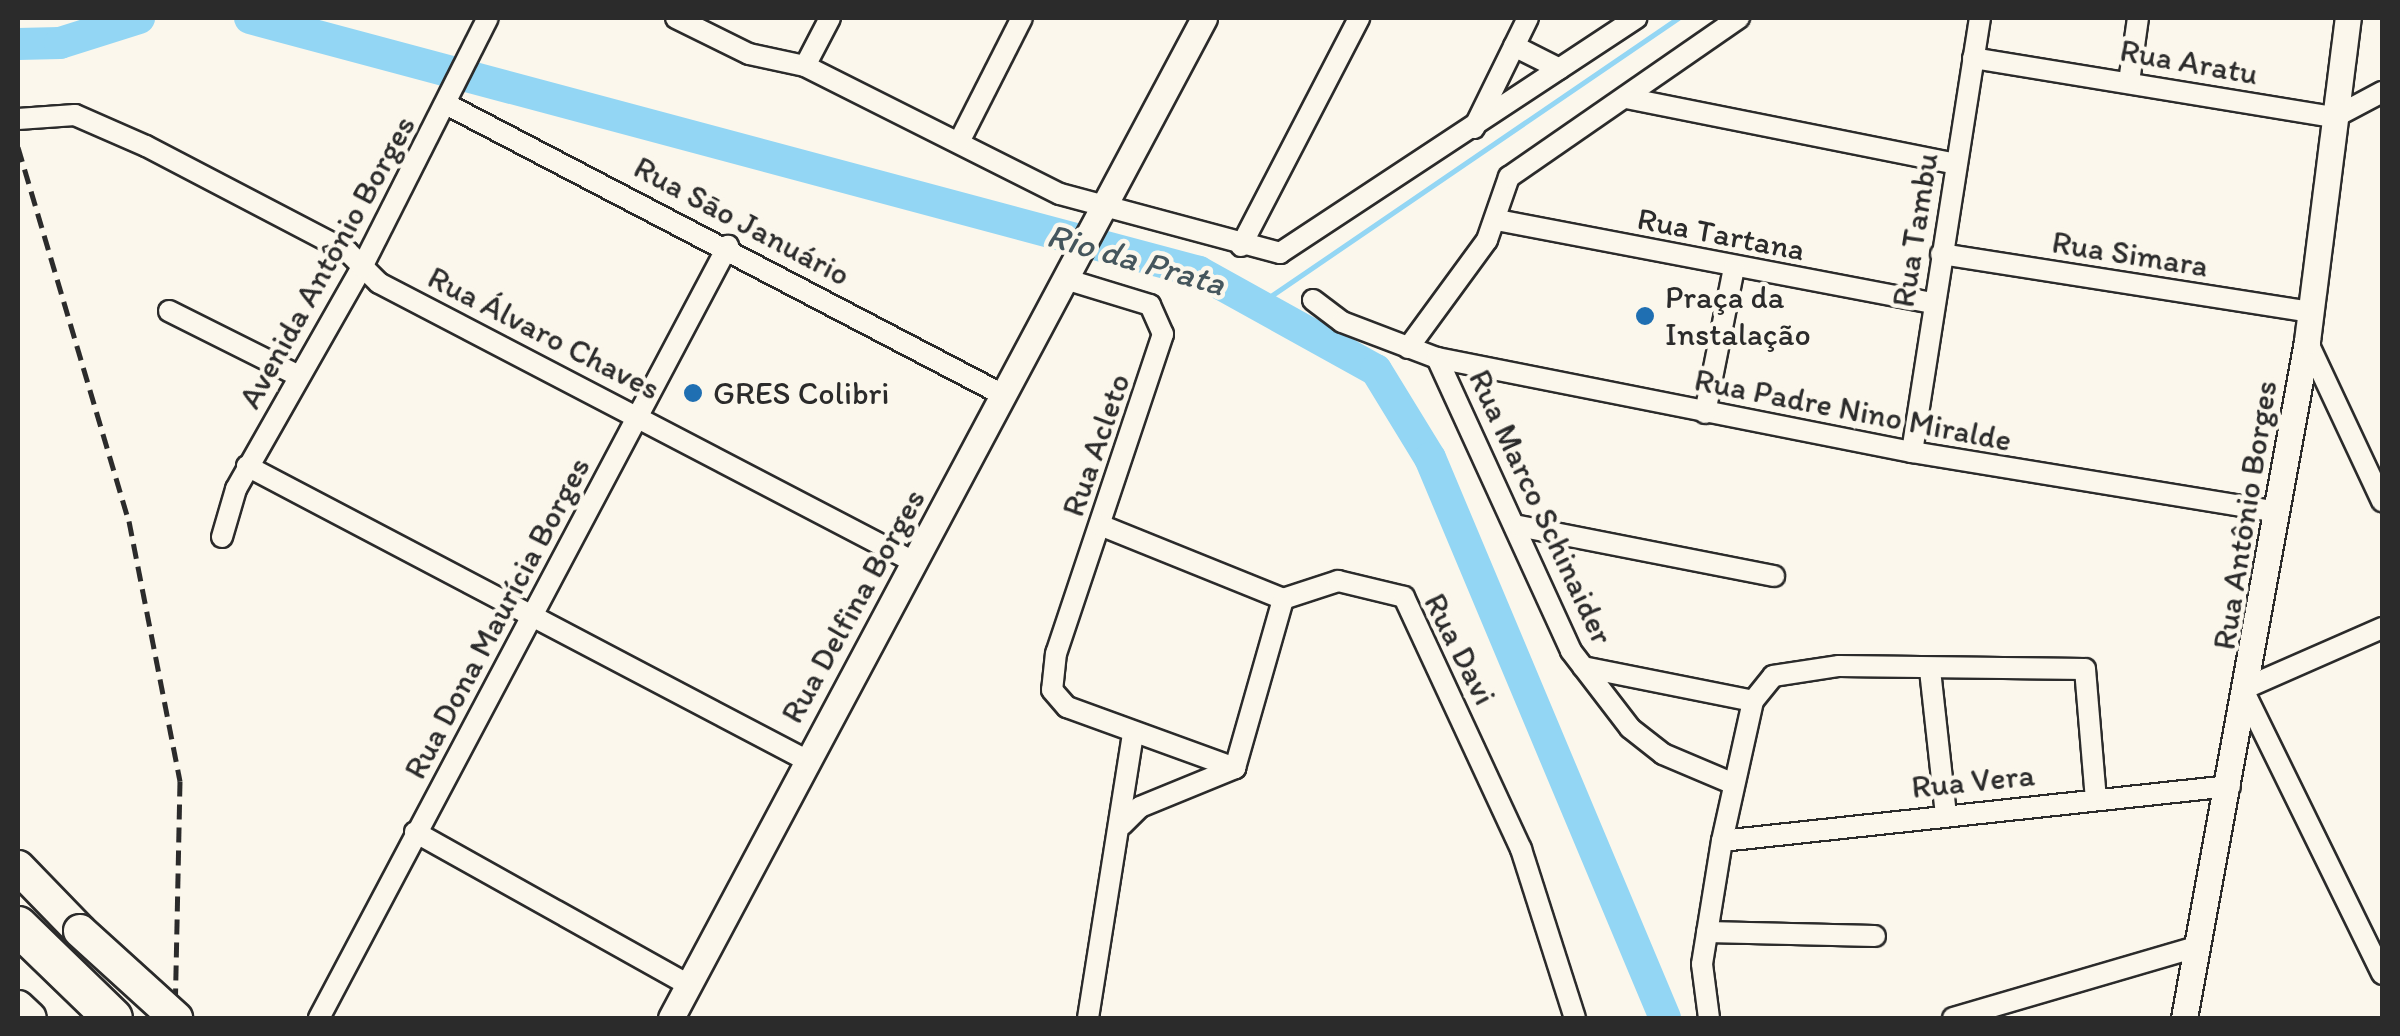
<!DOCTYPE html>
<html>
<head>
<meta charset="utf-8">
<style>
	body { margin:0 }
	#map { position:relative; width:2400px; height:1036px; overflow:hidden; background:#fbf7ec; font-family:Itim,sans-serif }
	div>[style] { position:absolute }
	[style*='--x'] { left:calc(var(--x)*1px); top:calc(var(--y)*1px); width:calc(var(--w)*1px); rotate:calc(var(--a)*1deg) }
	.stream>* { height:5px; margin:-2.5px; padding:0 2.5px; transform-origin:2.5px; border-radius:2.5px; background:#93d6f4 }
	.river>* { height:32px; margin:-16px; padding:0 16px; transform-origin:16px; border-radius:16px; background:#93d6f4 }
	.roads { filter:drop-shadow(2px 0 #2b2b2b) drop-shadow(-2px 0 #2b2b2b) drop-shadow(0 2px #2b2b2b) drop-shadow(0 -2px #2b2b2b) }
	.minor>* { height:20px; margin:-10px; padding:0 10px; transform-origin:10px; border-radius:10px; background:#fbf7ec }
	.tertiary>* { height:25px; margin:-12.5px; padding:0 12.5px; transform-origin:12.5px; border-radius:12.5px; background:#fbf7ec }
	.trunk>* { height:32px; margin:-16px; padding:0 16px; transform-origin:16px; border-radius:16px; background:#fbf7ec }
	.motorway>* { height:38px; margin:-19px; padding:0 19px; transform-origin:19px; border-radius:19px; background:#fbf7ec }
	.rail>* { height:5px; margin-top:-2.5px; transform-origin:0; background:repeating-linear-gradient(90deg,#2b2b2b 0 15px,transparent 0 23px) }
	.bridges { filter:drop-shadow(2px 0 #2b2b2b) drop-shadow(-2px 0 #2b2b2b) drop-shadow(0 2px #2b2b2b) drop-shadow(0 -2px #2b2b2b) }
	.trunk-bridge>* { height:32px; margin:-16px; padding:0 16px; transform-origin:16px; border-radius:16px; background:#fbf7ec }
	.dots>* { width:28px; height:28px; translate:-50% -50%; box-sizing:border-box; border:5px solid #fbf7ec; border-radius:50% }
	span { translate:-50% -50%; white-space:nowrap; text-align:center; line-height:1.15; -webkit-text-stroke:9px #fbf7ec; paint-order:stroke }
	.street-label { font-size:32px; color:#2b2b2b }
	.poi-label { font-size:32px; color:#2b2b2b }
	.left { translate:0 -50%; text-align:left }
	.water-label { font-size:35px; color:#45565d; font-style:italic }
	.frame { position:absolute; inset:0; border:20px solid #2b2b2b; pointer-events:none }
</style>
</head>
<body>
<div id="map">
	<div class="stream">
		<i style="--x:1262;--y:302;--w:504;--a:-34.32"></i>
	</div>
	<div class="river">
		<i style="--x:250;--y:18;--w:982;--a:14.98"></i>
		<i style="--x:1199;--y:272;--w:202;--a:29"></i>
		<i style="--x:1376;--y:370;--w:103;--a:58.5"></i>
		<i style="--x:1430;--y:458;--w:607;--a:67.23"></i>
		<i style="--x:18;--y:44;--w:42;--a:-1.4"></i>
		<i style="--x:60;--y:43;--w:83;--a:-17.6"></i>
	</div>
	<div class="roads">
		<div class="minor">
			<i style="--x:676;--y:18;--w:81;--a:26.3"></i>
			<i style="--x:749;--y:54;--w:57;--a:12.1"></i>
			<i style="--x:805;--y:66;--w:285;--a:26.7"></i>
			<i style="--x:1060;--y:194;--w:228;--a:15"></i>
			<i style="--x:1280;--y:253;--w:427;--a:-33.4"></i>
			<i style="--x:1514;--y:46;--w:51;--a:26.6"></i>
			<i style="--x:1973;--y:58;--w:367;--a:9.3"></i>
			<i style="--x:2335;--y:117;--w:53;--a:-28"></i>
			<i style="--x:805;--y:66;--w:54;--a:-62.5"></i>
			<i style="--x:2129;--y:82;--w:65;--a:-82"></i>
			<i style="--x:1626;--y:98;--w:336;--a:11.3"></i>
			<i style="--x:448;--y:105;--w:628;--a:27.58"></i>
			<i style="--x:18;--y:119;--w:57;--a:-4"></i>
			<i style="--x:75;--y:115;--w:77;--a:23.6"></i>
			<i style="--x:146;--y:146;--w:227;--a:27.6"></i>
			<i style="--x:347;--y:251;--w:45;--a:45"></i>
			<i style="--x:379;--y:283;--w:603;--a:27.54"></i>
			<i style="--x:1474;--y:128;--w:123;--a:-63.9"></i>
			<i style="--x:959;--y:142;--w:139;--a:-63.1"></i>
			<i style="--x:1497;--y:220;--w:445;--a:10.8"></i>
			<i style="--x:1241;--y:246;--w:257;--a:-62.6"></i>
			<i style="--x:1941;--y:254;--w:375;--a:8.9"></i>
			<i style="--x:1065;--y:279;--w:89;--a:17"></i>
			<i style="--x:1150;--y:305;--w:32;--a:66"></i>
			<i style="--x:1163;--y:334;--w:336;--a:108.5"></i>
			<i style="--x:1056;--y:653;--w:37;--a:96"></i>
			<i style="--x:1052;--y:690;--w:23;--a:49"></i>
			<i style="--x:1067;--y:707;--w:179;--a:20"></i>
			<i style="--x:1313;--y:300;--w:36;--a:37"></i>
			<i style="--x:1342;--y:322;--w:102;--a:20.8"></i>
			<i style="--x:1437;--y:358;--w:484;--a:11.2"></i>
			<i style="--x:1912;--y:452;--w:371;--a:9.3"></i>
			<i style="--x:169;--y:311;--w:143;--a:26.6"></i>
			<i style="--x:2307;--y:341;--w:177;--a:64.9"></i>
			<i style="--x:1408;--y:348;--w:134;--a:-53.8"></i>
			<i style="--x:1487;--y:240;--w:67;--a:-70.8"></i>
			<i style="--x:1509;--y:177;--w:280;--a:-34.7"></i>
			<i style="--x:1437;--y:358;--w:322;--a:65.4"></i>
			<i style="--x:1571;--y:651;--w:97;--a:52.5"></i>
			<i style="--x:1630;--y:728;--w:42;--a:38.2"></i>
			<i style="--x:1663;--y:754;--w:77;--a:22.9"></i>
			<i style="--x:1705;--y:413;--w:148;--a:-78.7"></i>
			<i style="--x:1912;--y:452;--w:439;--a:-81.1"></i>
			<i style="--x:247;--y:466;--w:632;--a:27.74"></i>
			<i style="--x:1100;--y:525;--w:197;--a:22"></i>
			<i style="--x:1519;--y:526;--w:260;--a:11.1"></i>
			<i style="--x:222;--y:537;--w:50;--a:-73.7"></i>
			<i style="--x:236;--y:489;--w:255;--a:-60.4"></i>
			<i style="--x:362;--y:267;--w:279;--a:-63.2"></i>
			<i style="--x:1583;--y:667;--w:173;--a:11.3"></i>
			<i style="--x:1930;--y:670;--w:145;--a:83.7"></i>
			<i style="--x:2250;--y:686;--w:144;--a:-23.7"></i>
			<i style="--x:2247;--y:698;--w:307;--a:63.9"></i>
			<i style="--x:1122;--y:825;--w:25;--a:-45"></i>
			<i style="--x:1140;--y:807;--w:103;--a:-22.3"></i>
			<i style="--x:1235;--y:768;--w:176;--a:-74.1"></i>
			<i style="--x:1283;--y:599;--w:58;--a:-18.1"></i>
			<i style="--x:1338;--y:581;--w:68;--a:13.6"></i>
			<i style="--x:1404;--y:597;--w:278;--a:65.1"></i>
			<i style="--x:1521;--y:849;--w:177;--a:72.3"></i>
			<i style="--x:415;--y:832;--w:314;--a:29.2"></i>
			<i style="--x:1722;--y:841;--w:511;--a:-6.18"></i>
			<i style="--x:1707;--y:932;--w:168;--a:1.4"></i>
			<i style="--x:319;--y:1018;--w:874;--a:-62.09"></i>
			<i style="--x:1088;--y:1018;--w:289;--a:-81"></i>
			<i style="--x:1709;--y:1018;--w:54;--a:-97.4"></i>
			<i style="--x:1702;--y:964;--w:125;--a:-80.8"></i>
			<i style="--x:1722;--y:841;--w:143;--a:-77.5"></i>
			<i style="--x:1753;--y:701;--w:32;--a:-51"></i>
			<i style="--x:1773;--y:676;--w:67;--a:-8.6"></i>
			<i style="--x:1839;--y:666;--w:246;--a:0.7"></i>
			<i style="--x:2085;--y:669;--w:130;--a:85.2"></i>
			<i style="--x:1953;--y:1018;--w:249;--a:-16.3"></i>
		</div>
		<div class="tertiary">
			<i style="--x:671;--y:1018;--w:1133;--a:-61.94"></i>
			<i style="--x:2184;--y:1018;--w:688;--a:-79.7"></i>
			<i style="--x:2307;--y:341;--w:326;--a:-82.8"></i>
		</div>
		<div class="trunk">
			<i style="--x:18;--y:867;--w:89;--a:45.9"></i>
			<i style="--x:18;--y:1007;--w:16;--a:43"></i>
		</div>
		<div class="motorway">
			<i style="--x:18;--y:926;--w:132;--a:44.1"></i>
		</div>
	</div>
	<div class="rail">
		<i style="--x:18;--y:147;--w:390;--a:73.5"></i>
		<i style="--x:129;--y:521;--w:265;--a:78.9"></i>
		<i style="--x:180;--y:781;--w:237;--a:91.2"></i>
	</div>
	<div class="bridges">
		<div class="trunk-bridge">
			<i style="--x:80;--y:931;--w:130;--a:42.2"></i>
		</div>
	</div>
	<div class="dots">
		<i style="left:1645px;top:316px;background:#1f6fb2"></i>
		<i style="left:693px;top:393px;background:#1f6fb2"></i>
	</div>
	<div class="street-label">
		<span style="left:2189px;top:62px;rotate:10deg">Rua Aratu</span>
		<span style="left:742px;top:221px;rotate:28deg">Rua Sāo Januário</span>
		<span style="left:1915px;top:230px;rotate:-81deg">Rua Tambu</span>
		<span style="left:1721px;top:234px;rotate:11deg">Rua Tartana</span>
		<span style="left:2130px;top:254px;rotate:9deg">Rua Simara</span>
		<span style="left:327px;top:262px;rotate:-61deg">Avenida Antônio Borges</span>
		<span style="left:544px;top:333px;rotate:27deg">Rua Álvaro Chaves</span>
		<span style="left:1853px;top:410px;rotate:11deg">Rua Padre Nino Miralde</span>
		<span style="left:1096px;top:445px;rotate:-71deg">Rua Acleto</span>
		<span style="left:1541px;top:507px;rotate:65deg">Rua Marco Schinaider</span>
		<span style="left:2245px;top:515px;rotate:-81deg">Rua Antônio Borges</span>
		<span style="left:853px;top:606px;rotate:-61deg">Rua Delfina Borges</span>
		<span style="left:497px;top:618px;rotate:-62deg">Rua Dona Maurícia Borges</span>
		<span style="left:1460px;top:649px;rotate:63deg">Rua Davi</span>
		<span style="left:1973px;top:781px;rotate:-6deg">Rua Vera</span>
	</div>
	<div class="poi-label">
		<span class="left" style="left:1665px;top:316px">Praça da<br>Instalação</span>
		<span class="left" style="left:713px;top:393px">GRES Colibri</span>
	</div>
	<div class="water-label">
		<span style="left:1136px;top:259px;rotate:16deg">Rio da Prata</span>
	</div>
	<div class="frame"></div>
</div>
</body>
</html>
